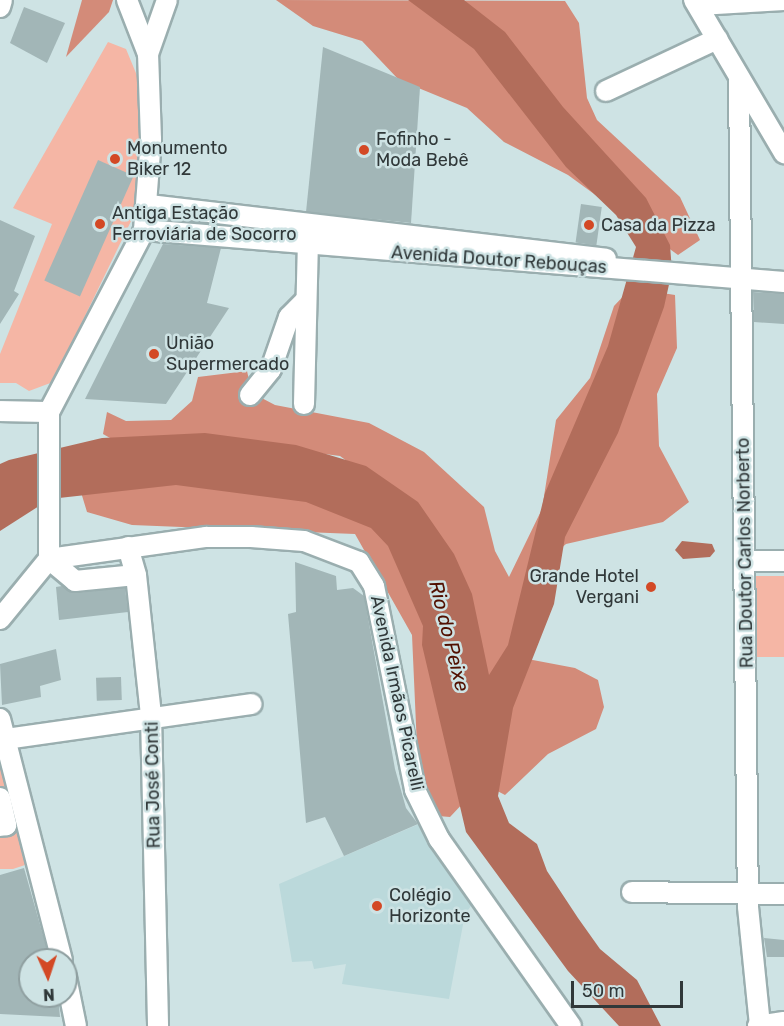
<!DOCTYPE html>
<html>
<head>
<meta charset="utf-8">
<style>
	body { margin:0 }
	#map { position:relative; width:784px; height:1026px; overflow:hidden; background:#cee3e4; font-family:Rubik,sans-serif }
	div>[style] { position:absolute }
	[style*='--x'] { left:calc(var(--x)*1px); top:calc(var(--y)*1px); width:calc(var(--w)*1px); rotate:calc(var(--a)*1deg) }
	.built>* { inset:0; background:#bbd9db }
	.green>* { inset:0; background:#f5b6a5; transform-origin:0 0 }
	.forest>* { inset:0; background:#d38b79 }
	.water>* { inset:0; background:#b26d5b }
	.building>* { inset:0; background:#a2b6b7; transform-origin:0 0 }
	.roads { filter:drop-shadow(2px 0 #9aaeaf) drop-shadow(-2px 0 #9aaeaf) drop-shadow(0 2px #9aaeaf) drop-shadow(0 -2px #9aaeaf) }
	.minor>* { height:20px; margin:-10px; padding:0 10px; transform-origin:10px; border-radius:10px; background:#fff }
	.dots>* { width:16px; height:16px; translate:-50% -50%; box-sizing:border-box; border:3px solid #cee3e4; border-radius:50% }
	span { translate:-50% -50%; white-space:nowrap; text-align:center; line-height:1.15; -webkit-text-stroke:5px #cee3e4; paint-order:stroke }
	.poi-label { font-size:18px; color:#303839 }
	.left { translate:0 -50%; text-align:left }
	.right { translate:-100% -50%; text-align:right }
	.street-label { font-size:18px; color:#303839 }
	.water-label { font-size:20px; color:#511001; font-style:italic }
	.north { position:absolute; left:18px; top:948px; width:60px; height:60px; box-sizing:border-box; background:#cee3e4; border:2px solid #8f9fa0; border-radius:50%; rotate:177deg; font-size:16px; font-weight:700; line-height:24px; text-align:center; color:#303839 }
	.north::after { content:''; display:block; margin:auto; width:21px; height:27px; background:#d34925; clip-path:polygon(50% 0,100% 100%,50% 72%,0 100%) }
	.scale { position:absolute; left:571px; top:981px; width:112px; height:27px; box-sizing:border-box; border:3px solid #303839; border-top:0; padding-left:8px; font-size:18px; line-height:21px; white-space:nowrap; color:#303839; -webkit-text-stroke:4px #cee3e4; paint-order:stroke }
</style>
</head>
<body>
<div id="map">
	<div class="built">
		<i style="clip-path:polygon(426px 821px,477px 898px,465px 914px,449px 999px,342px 984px,346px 964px,314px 969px,312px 961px,292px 962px,279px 884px)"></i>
	</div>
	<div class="green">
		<i style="clip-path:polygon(108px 42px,126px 49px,143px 90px,149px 184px,53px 382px,29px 391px,16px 383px,0 383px,0 354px,52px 224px,13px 208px)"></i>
		<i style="left:756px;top:576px;width:28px;height:81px"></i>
		<i style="clip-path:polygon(0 762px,25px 865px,13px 869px,0 869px)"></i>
	</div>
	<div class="forest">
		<i style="clip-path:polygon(82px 0,113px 0,109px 12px,66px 57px)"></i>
		<i style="clip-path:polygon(276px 0,565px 1px,579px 23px,587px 98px,597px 120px,680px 197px,700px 240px,678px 255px,568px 175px,504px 142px,467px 108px,399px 80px,362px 41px,313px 26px)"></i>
		<i style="clip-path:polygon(631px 288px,675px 295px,677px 348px,657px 394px,659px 446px,689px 502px,663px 522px,566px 544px,544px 563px,517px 657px,575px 668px,598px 680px,604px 707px,596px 729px,548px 754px,505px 795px,482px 783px,450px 817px,426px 815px,419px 792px,412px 635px,355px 534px,132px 525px,87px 512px,80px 489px,121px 469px,385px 489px,340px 456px,232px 442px,126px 447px,103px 434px,107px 412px,126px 421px,171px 420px,192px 401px,198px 377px,247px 371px,252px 393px,275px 405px,369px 423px,424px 452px,484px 507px,495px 551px,509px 577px,542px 509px,556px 420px,590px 378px,614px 306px)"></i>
	</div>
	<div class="water">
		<i style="clip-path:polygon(408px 0,464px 0,505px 32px,563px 107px,646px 198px,670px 245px,672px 271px,664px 307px,618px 433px,565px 537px,554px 604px,513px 708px,498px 796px,509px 823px,537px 844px,547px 871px,578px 918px,600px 949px,637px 980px,661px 1026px,619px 1026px,568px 971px,466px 832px,422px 645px,423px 626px,388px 546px,371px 528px,306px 502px,176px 485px,50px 499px,0 531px,0 464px,9px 460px,102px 438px,205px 433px,296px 445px,366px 466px,418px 502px,454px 554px,472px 594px,489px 675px,508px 645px,545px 493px,608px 346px,636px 247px,616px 215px,566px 167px,474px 49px)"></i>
		<i style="clip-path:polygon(682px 541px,712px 544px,715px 551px,710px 557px,683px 559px,675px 550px)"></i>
	</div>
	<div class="building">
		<i style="clip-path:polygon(24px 7px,65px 23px,47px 63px,10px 43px)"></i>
		<i style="clip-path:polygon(323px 47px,420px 87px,411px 223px,306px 212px)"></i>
		<i style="left:98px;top:160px;width:39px;height:132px;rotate:24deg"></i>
		<i style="left:581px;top:204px;width:21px;height:39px;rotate:8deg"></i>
		<i style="clip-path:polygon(0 220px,35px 236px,14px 291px,19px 294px,0 324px)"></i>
		<i style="clip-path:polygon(163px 244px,221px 248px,207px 303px,229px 308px,166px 404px,85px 399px)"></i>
		<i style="clip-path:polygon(753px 292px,784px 294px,784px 324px,754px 322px)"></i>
		<i style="clip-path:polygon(295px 562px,336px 576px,337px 590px,353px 588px,364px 596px,395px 769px,406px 808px,418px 824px,344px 856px,325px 817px,306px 823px,288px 614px,296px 612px)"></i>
		<i style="clip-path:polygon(62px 586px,76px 593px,125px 588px,128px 612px,59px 620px,56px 587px)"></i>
		<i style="clip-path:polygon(56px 649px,61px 680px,40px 686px,41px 697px,2px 705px,0 664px)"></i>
		<i style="left:121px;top:677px;width:23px;height:25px;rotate:88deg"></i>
		<i style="clip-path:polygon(24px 868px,50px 960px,30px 960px,30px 996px,58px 996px,60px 1017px,0 1014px,0 875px)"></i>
		<i style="clip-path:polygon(764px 938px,784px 940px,784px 957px,767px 957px)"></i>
	</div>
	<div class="roads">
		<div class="minor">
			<i style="--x:127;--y:0;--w:58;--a:68.7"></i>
			<i style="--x:694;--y:0;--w:178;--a:59.5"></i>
			<i style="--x:699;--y:5;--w:85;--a:-3.4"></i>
			<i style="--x:0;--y:7;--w:7;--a:-74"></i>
			<i style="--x:739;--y:80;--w:827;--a:89.38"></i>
			<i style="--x:748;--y:907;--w:119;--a:84.2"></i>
			<i style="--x:606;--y:91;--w:123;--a:-25.1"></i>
			<i style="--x:149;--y:205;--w:460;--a:6.7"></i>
			<i style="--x:144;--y:230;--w:642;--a:4.65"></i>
			<i style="--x:250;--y:395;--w:33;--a:-51"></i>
			<i style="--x:271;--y:369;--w:55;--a:-70.9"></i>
			<i style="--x:289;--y:317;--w:21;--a:-45"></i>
			<i style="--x:304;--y:404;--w:169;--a:-88.6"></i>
			<i style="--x:0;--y:411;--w:49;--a:1.2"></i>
			<i style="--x:128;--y:547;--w:29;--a:74"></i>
			<i style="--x:136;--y:575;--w:141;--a:83.9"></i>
			<i style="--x:151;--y:715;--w:311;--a:88.7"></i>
			<i style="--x:49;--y:559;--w:159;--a:-8"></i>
			<i style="--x:206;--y:537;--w:45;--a:0"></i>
			<i style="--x:251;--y:537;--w:53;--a:4.3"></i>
			<i style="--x:304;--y:541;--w:59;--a:20.9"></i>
			<i style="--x:359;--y:562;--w:28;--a:58"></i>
			<i style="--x:374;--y:586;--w:208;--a:78.6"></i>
			<i style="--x:415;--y:790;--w:55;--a:63.9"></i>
			<i style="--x:439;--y:839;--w:229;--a:54.8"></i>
			<i style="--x:49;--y:559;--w:147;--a:-90"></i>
			<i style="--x:49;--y:412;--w:205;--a:-62.4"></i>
			<i style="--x:144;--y:230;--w:91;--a:-85.6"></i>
			<i style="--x:151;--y:139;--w:85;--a:-92"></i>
			<i style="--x:148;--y:54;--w:57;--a:-70.6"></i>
			<i style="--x:49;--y:559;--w:34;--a:40"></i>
			<i style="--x:75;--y:581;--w:61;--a:-5.6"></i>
			<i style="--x:745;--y:561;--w:39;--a:0"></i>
			<i style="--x:0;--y:619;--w:77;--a:-50.8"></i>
			<i style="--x:0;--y:719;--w:249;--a:75.6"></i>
			<i style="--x:6;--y:739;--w:248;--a:-8.1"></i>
			<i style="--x:0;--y:798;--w:28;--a:77"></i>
			<i style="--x:6;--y:825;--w:6;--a:171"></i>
			<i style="--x:632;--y:892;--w:152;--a:0.8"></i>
			<i style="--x:66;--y:977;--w:50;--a:78.5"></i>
			<i style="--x:758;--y:1026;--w:26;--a:-9"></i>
		</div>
	</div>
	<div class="dots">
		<i style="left:364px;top:150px;background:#d34925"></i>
		<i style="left:115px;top:159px;background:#d34925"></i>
		<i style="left:100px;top:224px;background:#d34925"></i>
		<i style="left:589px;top:225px;background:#d34925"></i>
		<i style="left:154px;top:354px;background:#d34925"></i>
		<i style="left:651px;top:587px;background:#d34925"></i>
		<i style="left:377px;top:906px;background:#d34925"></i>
	</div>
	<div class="poi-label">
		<span class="left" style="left:376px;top:150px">Fofinho -<br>Moda Bebê</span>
		<span class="left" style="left:127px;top:159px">Monumento<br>Biker 12</span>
		<span class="left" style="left:112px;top:224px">Antiga Estação<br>Ferroviária de Socorro</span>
		<span class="left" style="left:601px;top:225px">Casa da Pizza</span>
		<span class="left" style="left:166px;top:354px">União<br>Supermercado</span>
		<span class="right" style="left:639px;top:587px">Grande Hotel<br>Vergani</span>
		<span class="left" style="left:389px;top:906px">Colégio<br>Horizonte</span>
	</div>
	<div class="street-label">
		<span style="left:499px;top:260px;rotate:4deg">Avenida Doutor Rebouças</span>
		<span style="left:745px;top:553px;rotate:-91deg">Rua Doutor Carlos Norberto</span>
		<span style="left:397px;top:693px;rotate:78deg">Avenida Irmãos Picarelli</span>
		<span style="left:153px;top:785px;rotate:-91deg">Rua José Conti</span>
	</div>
	<div class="water-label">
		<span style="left:449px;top:636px;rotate:76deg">Rio do Peixe</span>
	</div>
	<div class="north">N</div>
	<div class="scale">50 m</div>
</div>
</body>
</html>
